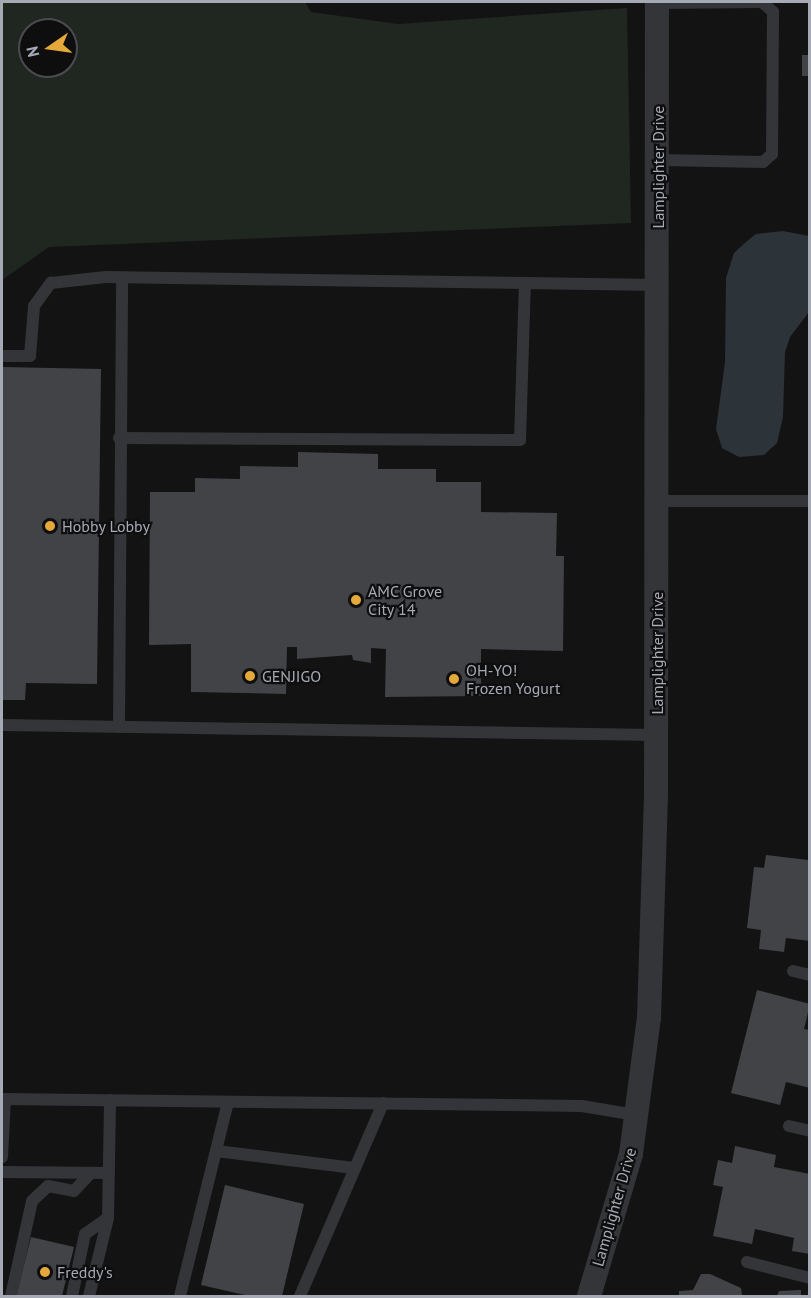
<!DOCTYPE html>
<html>
<head>
<meta charset="utf-8">
<style>
	body { margin:0 }
	#map { position:relative; width:811px; height:1298px; overflow:hidden; background:#131314; font-family:"PT Sans",sans-serif }
	div>[style] { position:absolute }
	.green>* { inset:0; background:#1f2720 }
	.water>* { inset:0; background:#2c3339 }
	.building>* { inset:0; background:#424347 }
	.lane>* { height:12px; margin:-6px; padding:0 6px; transform-origin:6px; border-radius:6px; background:#343539 }
	.street>* { height:24px; margin:-12px; padding:0 12px; transform-origin:12px; border-radius:12px; background:#343539 }
	.dots>* { width:16px; height:16px; translate:-50% -50%; box-sizing:border-box; border:3px solid #0e0e0f; border-radius:50% }
	span { translate:-50% -50%; white-space:nowrap; text-align:center; line-height:1.15; -webkit-text-stroke:4.5px #0e0e0f; paint-order:stroke }
	.street-label { font-size:16px; color:#a5aab4 }
	.poi-label { font-size:16px; color:#a5aab4 }
	.left { translate:0 -50%; text-align:left }
	.frame { position:absolute; inset:0; border:3px solid #a5aab4; pointer-events:none }
	.north { position:absolute; left:18px; top:18px; width:60px; height:60px; box-sizing:border-box; background:#0e0e0f; border:2px solid #4a4c51; border-radius:50%; rotate:257deg; font-size:16px; font-weight:700; line-height:24px; text-align:center; color:#a5aab4 }
	.north::after { content:''; display:block; margin:auto; width:21px; height:27px; background:#e4a93a; clip-path:polygon(50% 0,100% 100%,50% 72%,0 100%) }
</style>
</head>
<body>
<div id="map">
	<div class="green">
		<div style="clip-path:polygon(evenodd,2px 2px,305px 2px,311px 12px,398px 24px,627px 8px,631px 223px,49px 247px,2px 280px,2px 2px,30px 30px,66px 30px,66px 66px,30px 66px,30px 30px)"></div>
	</div>
	<div class="water">
		<div style="clip-path:polygon(783px 231px,809px 236px,809px 312px,790px 337px,785px 352px,783px 417px,777px 443px,764px 455px,739px 457px,722px 448px,716px 429px,725px 362px,726px 278px,734px 253px,747px 241px,756px 234px)"></div>
	</div>
	<div class="building">
		<div style="clip-path:polygon(802px 55px,810px 55px,810px 76px,802px 76px)"></div>
		<div style="clip-path:polygon(2px 367px,101px 369px,97px 684px,26px 683px,25px 700px,2px 700px)"></div>
		<div style="clip-path:polygon(298px 452px,378px 454px,378px 469px,436px 469px,436px 482px,481px 482px,481px 512px,557px 513px,556px 556px,564px 556px,563px 651px,481px 649px,481px 696px,385px 697px,386px 649px,371px 648px,371px 663px,353px 660px,352px 655px,297px 659px,297px 647px,287px 647px,286px 694px,191px 692px,191px 644px,149px 645px,150px 492px,195px 492px,195px 478px,240px 479px,240px 466px,298px 467px)"></div>
		<div style="clip-path:polygon(766px 855px,808px 860px,810px 941px,786px 938px,784px 952px,759px 949px,761px 930px,747px 928px,754px 867px,764px 868px)"></div>
		<div style="clip-path:polygon(757px 990px,810px 1004px,804px 1029px,810px 1030px,810px 1088px,786px 1082px,780px 1105px,731px 1093px)"></div>
		<div style="clip-path:polygon(735px 1146px,776px 1155px,774px 1167px,810px 1174px,810px 1254px,792px 1251px,794px 1238px,755px 1229px,752px 1244px,713px 1236px,723px 1187px,713px 1185px,718px 1160px,732px 1163px)"></div>
		<div style="clip-path:polygon(225px 1185px,304px 1204px,282px 1296px,249px 1296px,201px 1285px)"></div>
		<div style="clip-path:polygon(31px 1237px,74px 1247px,62px 1296px,16px 1296px)"></div>
		<div style="clip-path:polygon(701px 1274px,710px 1274px,741px 1288px,742px 1296px,679px 1296px,679px 1291px,693px 1290px)"></div>
		<div style="clip-path:polygon(801px 1290px,801px 1296px,777px 1296px,779px 1291px)"></div>
	</div>
	<div class="lane">
		<div style="left:658px;top:3px;width:104px;rotate:-0.6deg"></div>
		<div style="left:762px;top:2px;width:15px;rotate:42deg"></div>
		<div style="left:773px;top:12px;width:142px;rotate:90.4deg"></div>
		<div style="left:772px;top:154px;width:12px;rotate:138deg"></div>
		<div style="left:763px;top:162px;width:104px;rotate:-178.9deg"></div>
		<div style="left:2px;top:356px;width:28px"></div>
		<div style="left:30px;top:356px;width:50px;rotate:-85.4deg"></div>
		<div style="left:34px;top:306px;width:29px;rotate:-54deg"></div>
		<div style="left:51px;top:283px;width:55px;rotate:-6.2deg"></div>
		<div style="left:106px;top:277px;width:551px;rotate:0.83deg"></div>
		<div style="left:119px;top:438px;width:401px;rotate:0.3deg"></div>
		<div style="left:520px;top:440px;width:157px;rotate:-88.2deg"></div>
		<div style="left:658px;top:501px;width:152px"></div>
		<div style="left:2px;top:725px;width:654px;rotate:0.88deg"></div>
		<div style="left:119px;top:727px;width:449px;rotate:-89.6deg"></div>
		<div style="left:793px;top:971px;width:17px;rotate:13deg"></div>
		<div style="left:2px;top:1099px;width:580px;rotate:0.69deg"></div>
		<div style="left:582px;top:1106px;width:55px;rotate:9.5deg"></div>
		<div style="left:789px;top:1126px;width:22px;rotate:13deg"></div>
		<div style="left:216px;top:1151px;width:139px;rotate:7deg"></div>
		<div style="left:2px;top:1157px;width:58px;rotate:-87deg"></div>
		<div style="left:2px;top:1172px;width:107px;rotate:0.5deg"></div>
		<div style="left:747px;top:1262px;width:65px;rotate:14.3deg"></div>
		<div style="left:11px;top:1296px;width:97px;rotate:-77.5deg"></div>
		<div style="left:32px;top:1201px;width:22px;rotate:-43deg"></div>
		<div style="left:48px;top:1186px;width:26px;rotate:11deg"></div>
		<div style="left:74px;top:1191px;width:25px;rotate:-47deg"></div>
		<div style="left:72px;top:1296px;width:63px;rotate:-78.2deg"></div>
		<div style="left:85px;top:1234px;width:28px;rotate:-35deg"></div>
		<div style="left:89px;top:1296px;width:80px;rotate:-76.3deg"></div>
		<div style="left:108px;top:1218px;width:118px;rotate:-89deg"></div>
		<div style="left:180px;top:1296px;width:200px;rotate:-76.1deg"></div>
		<div style="left:300px;top:1296px;width:210px;rotate:-66.7deg"></div>
	</div>
	<div class="street">
		<div style="left:589px;top:1296px;width:148px;rotate:-73.5deg"></div>
		<div style="left:631px;top:1154px;width:137px;rotate:-82.5deg"></div>
		<div style="left:649px;top:1018px;width:228px;rotate:-88.2deg"></div>
		<div style="left:656px;top:790px;width:788px;rotate:-89.93deg"></div>
	</div>
	<div class="dots">
		<div style="left:50px;top:526px;background:#e4a93a"></div>
		<div style="left:356px;top:600px;background:#e4a93a"></div>
		<div style="left:250px;top:676px;background:#e4a93a"></div>
		<div style="left:454px;top:679px;background:#e4a93a"></div>
		<div style="left:45px;top:1272px;background:#e4a93a"></div>
	</div>
	<div class="street-label">
		<span style="left:658px;top:167px;rotate:-90deg">Lamplighter Drive</span>
		<span style="left:657px;top:653px;rotate:-90deg">Lamplighter Drive</span>
		<span style="left:614px;top:1207px;rotate:-74deg">Lamplighter Drive</span>
	</div>
	<div class="poi-label">
		<span class="left" style="left:62px;top:526px">Hobby Lobby</span>
		<span class="left" style="left:368px;top:600px">AMC Grove<br>City 14</span>
		<span class="left" style="left:466px;top:679px">OH-YO!<br>Frozen Yogurt</span>
		<span class="left" style="left:262px;top:676px">GENJIGO</span>
		<span class="left" style="left:57px;top:1272px">Freddy's</span>
	</div>
	<div class="frame"></div>
	<div class="north">N</div>
</div>
</body>
</html>
